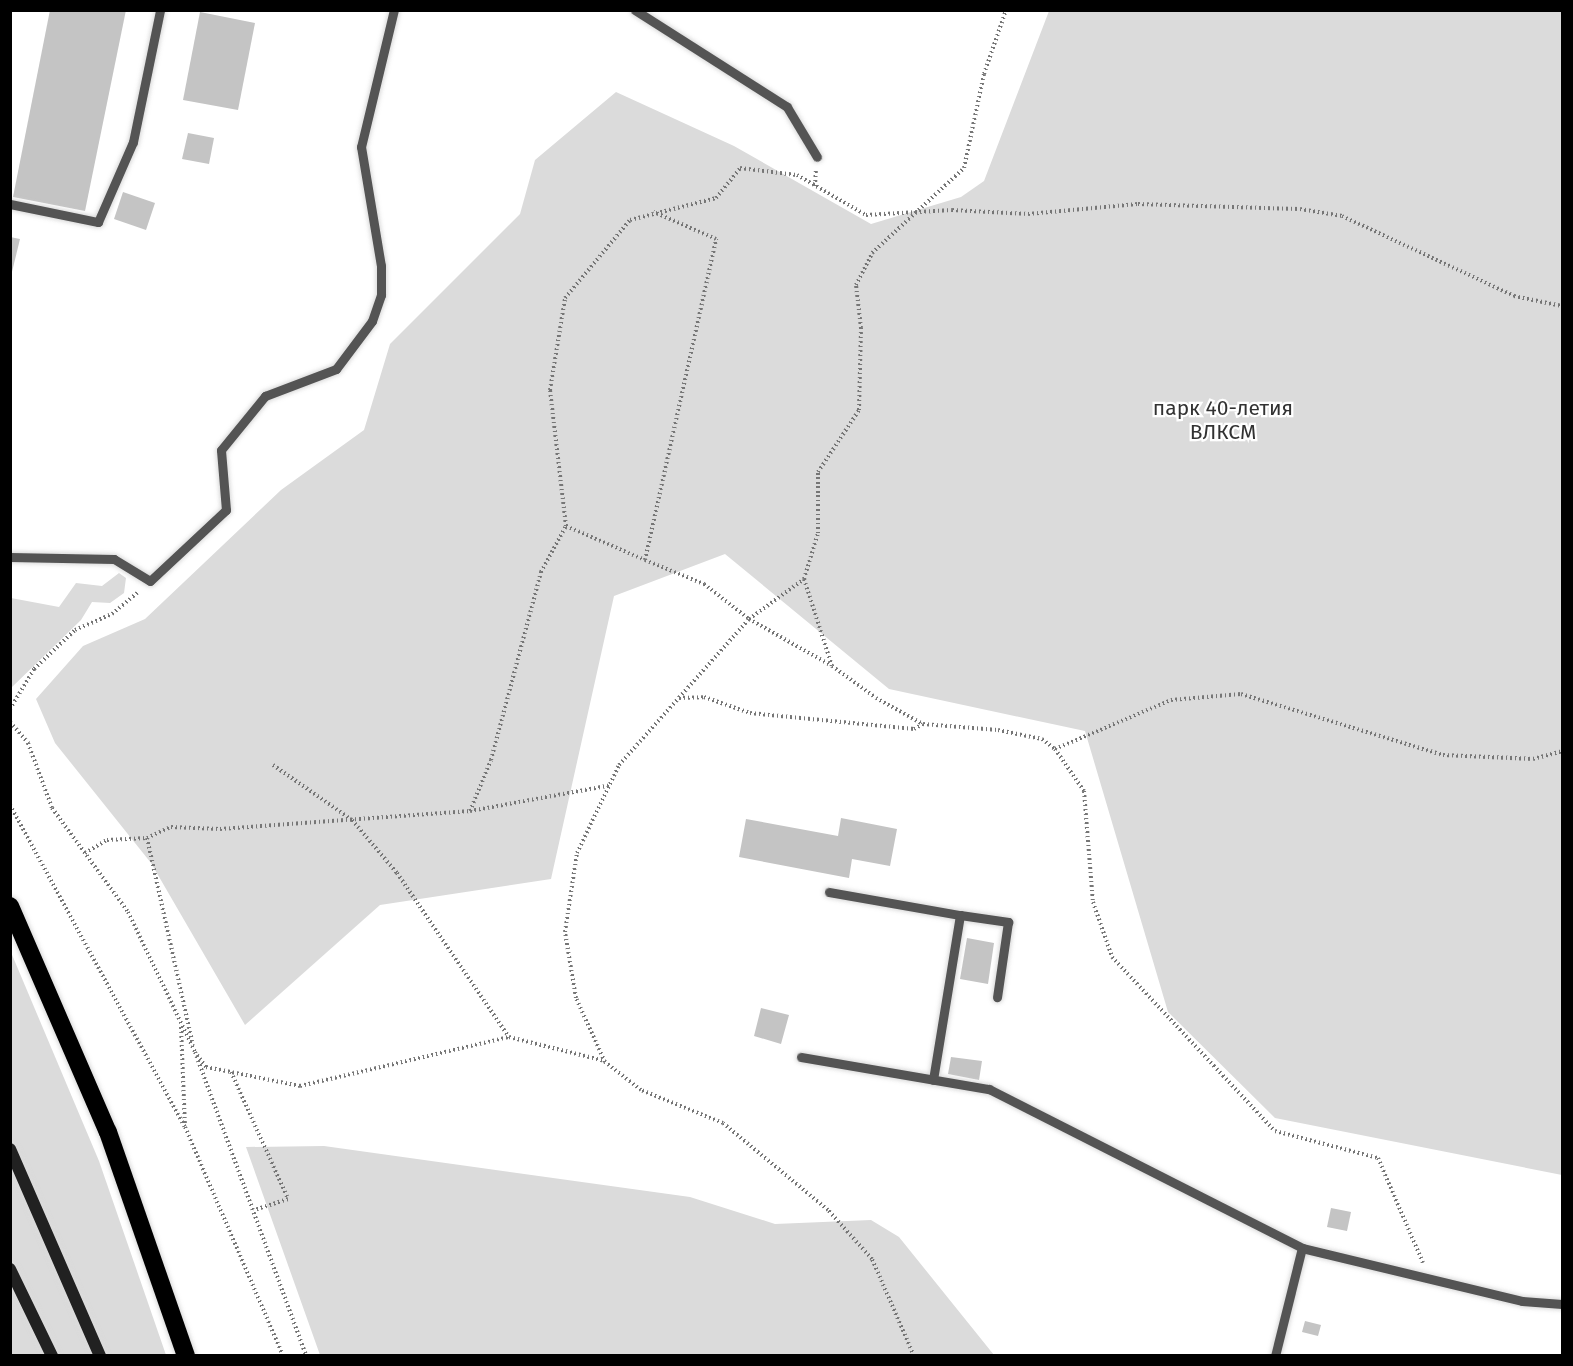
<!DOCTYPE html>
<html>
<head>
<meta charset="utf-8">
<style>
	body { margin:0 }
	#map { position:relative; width:1573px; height:1366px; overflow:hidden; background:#fff; font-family:"Fira Sans",sans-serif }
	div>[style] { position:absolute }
	.green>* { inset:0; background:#dbdbdb }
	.building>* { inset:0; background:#c4c4c4 }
	.path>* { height:4px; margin-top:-2px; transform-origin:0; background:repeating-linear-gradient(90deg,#767676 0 1.5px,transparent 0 4.5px) }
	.roads { filter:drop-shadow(0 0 2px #dbdbdb) drop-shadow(0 0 2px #dbdbdb) }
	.lane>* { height:9px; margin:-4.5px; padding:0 4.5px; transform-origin:4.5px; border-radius:4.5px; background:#545454 }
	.secondary>* { height:12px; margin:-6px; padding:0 6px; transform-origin:6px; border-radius:6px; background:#212121 }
	.highway>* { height:18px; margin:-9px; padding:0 9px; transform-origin:9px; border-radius:9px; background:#000 }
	span { translate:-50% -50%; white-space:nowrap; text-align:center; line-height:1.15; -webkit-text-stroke:4.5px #fff; paint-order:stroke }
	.park-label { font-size:21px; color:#323232 }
	.frame { position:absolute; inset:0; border:12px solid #000; pointer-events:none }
</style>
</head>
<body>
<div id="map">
	<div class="green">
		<div style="clip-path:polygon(1049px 11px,1562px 11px,1562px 1175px,1275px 1118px,1168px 1012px,1085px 731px,889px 689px,725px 554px,614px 596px,551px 879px,380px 905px,245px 1025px,151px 863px,55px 743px,36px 699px,83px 646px,145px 619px,281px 490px,364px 430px,390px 344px,520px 214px,535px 160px,616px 92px,734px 146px,871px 224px,961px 197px,984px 181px)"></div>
		<div style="clip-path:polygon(119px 573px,126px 578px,124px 593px,110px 603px,92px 602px,81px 620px,11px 688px,11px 598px,59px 607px,76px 583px,102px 586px)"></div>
		<div style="clip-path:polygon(10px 950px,99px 1161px,166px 1355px,11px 1355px)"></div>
		<div style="clip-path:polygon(324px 1146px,690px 1197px,775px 1224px,871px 1220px,899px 1237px,994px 1355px,320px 1355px,246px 1147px)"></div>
	</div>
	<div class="building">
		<div style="clip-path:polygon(50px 10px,126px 10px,85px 211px,13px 197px)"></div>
		<div style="clip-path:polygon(200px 12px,255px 23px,238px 110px,183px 100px)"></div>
		<div style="clip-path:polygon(188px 133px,214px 138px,209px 164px,182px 159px)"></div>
		<div style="clip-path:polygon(123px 192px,155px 203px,146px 230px,114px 219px)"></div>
		<div style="clip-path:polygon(10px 237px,20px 239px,11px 276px,10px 276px)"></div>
		<div style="clip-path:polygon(841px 818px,897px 829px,890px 866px,852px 859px,849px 878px,739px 857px,746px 819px,838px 836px)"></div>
		<div style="clip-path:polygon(967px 938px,994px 943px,988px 984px,960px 979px)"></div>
		<div style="clip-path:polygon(761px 1008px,789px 1015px,781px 1044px,754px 1036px)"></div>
		<div style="clip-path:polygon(951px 1057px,982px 1061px,979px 1080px,948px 1074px)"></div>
		<div style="clip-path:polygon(1331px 1208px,1351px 1212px,1347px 1231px,1327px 1227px)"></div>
		<div style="clip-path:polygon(1305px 1321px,1321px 1325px,1318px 1336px,1302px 1332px)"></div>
	</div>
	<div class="path">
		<div style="left:815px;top:186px;width:17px;rotate:-87deg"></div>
		<div style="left:566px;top:526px;width:86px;rotate:23.3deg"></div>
		<div style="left:645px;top:560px;width:329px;rotate:-77.5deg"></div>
		<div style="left:716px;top:239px;width:68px;rotate:-156.5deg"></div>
		<div style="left:645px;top:560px;width:64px;rotate:22.1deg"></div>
		<div style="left:704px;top:584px;width:57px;rotate:37.9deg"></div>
		<div style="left:749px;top:619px;width:95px;rotate:29.5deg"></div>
		<div style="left:804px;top:579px;width:91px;rotate:72.2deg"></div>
		<div style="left:832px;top:666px;width:54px;rotate:36deg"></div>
		<div style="left:876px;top:698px;width:54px;rotate:29deg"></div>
		<div style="left:923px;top:724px;width:75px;rotate:4.6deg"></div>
		<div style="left:998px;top:730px;width:45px;rotate:11.6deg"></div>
		<div style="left:1042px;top:739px;width:16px;rotate:38deg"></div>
		<div style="left:1055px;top:749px;width:51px;rotate:55.4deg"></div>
		<div style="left:1084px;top:791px;width:111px;rotate:85.4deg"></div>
		<div style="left:1093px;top:902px;width:58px;rotate:70.9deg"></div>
		<div style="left:1112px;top:957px;width:238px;rotate:46.9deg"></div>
		<div style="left:1275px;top:1131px;width:106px;rotate:14.7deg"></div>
		<div style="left:1378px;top:1158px;width:114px;rotate:66.8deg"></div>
		<div style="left:679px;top:698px;width:25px;rotate:-2deg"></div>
		<div style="left:704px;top:697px;width:49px;rotate:19.2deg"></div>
		<div style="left:750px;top:713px;width:165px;rotate:5.6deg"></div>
		<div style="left:914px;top:729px;width:10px;rotate:-29deg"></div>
		<div style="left:10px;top:709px;width:47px;rotate:-59deg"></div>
		<div style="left:34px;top:669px;width:57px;rotate:-43.6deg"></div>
		<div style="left:75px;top:630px;width:40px;rotate:-23.4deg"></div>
		<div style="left:112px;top:614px;width:35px;rotate:-40deg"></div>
		<div style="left:10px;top:722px;width:28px;rotate:49deg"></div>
		<div style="left:28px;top:743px;width:69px;rotate:69.7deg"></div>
		<div style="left:52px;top:808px;width:129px;rotate:53.8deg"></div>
		<div style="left:128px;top:912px;width:155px;rotate:64.4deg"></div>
		<div style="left:195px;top:1052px;width:324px;rotate:69.9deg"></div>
		<div style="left:1055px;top:749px;width:126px;rotate:-22.9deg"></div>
		<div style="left:1171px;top:700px;width:70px;rotate:-4.9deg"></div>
		<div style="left:1241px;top:694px;width:211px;rotate:16.8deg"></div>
		<div style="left:1443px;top:755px;width:90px;rotate:2.5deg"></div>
		<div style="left:1533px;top:759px;width:30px;rotate:-15deg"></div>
		<div style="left:273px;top:765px;width:96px;rotate:34.8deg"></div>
		<div style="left:352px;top:820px;width:70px;rotate:49.7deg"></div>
		<div style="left:397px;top:873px;width:199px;rotate:55.7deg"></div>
		<div style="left:10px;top:805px;width:366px;rotate:61.5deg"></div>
		<div style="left:185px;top:1127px;width:249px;rotate:66.8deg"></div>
		<div style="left:470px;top:811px;width:55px;rotate:-67.6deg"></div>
		<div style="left:491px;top:760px;width:195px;rotate:-75.1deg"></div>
		<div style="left:541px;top:572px;width:52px;rotate:-61.5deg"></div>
		<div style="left:566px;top:526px;width:137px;rotate:-96.7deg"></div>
		<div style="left:550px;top:390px;width:93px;rotate:-80.7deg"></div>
		<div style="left:565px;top:298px;width:102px;rotate:-50.2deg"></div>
		<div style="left:630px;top:220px;width:89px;rotate:-14.3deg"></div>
		<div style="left:716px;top:198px;width:38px;rotate:-51deg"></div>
		<div style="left:740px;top:168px;width:57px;rotate:7deg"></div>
		<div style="left:797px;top:175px;width:80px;rotate:30.1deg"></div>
		<div style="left:866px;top:215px;width:86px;rotate:-3.3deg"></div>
		<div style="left:952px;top:210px;width:76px;rotate:3deg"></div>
		<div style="left:1028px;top:214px;width:110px;rotate:-5.2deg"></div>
		<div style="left:1138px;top:204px;width:162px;rotate:1.8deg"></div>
		<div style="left:1300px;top:209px;width:43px;rotate:9.5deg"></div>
		<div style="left:1342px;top:216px;width:190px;rotate:24.9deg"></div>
		<div style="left:1514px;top:296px;width:49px;rotate:11.8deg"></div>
		<div style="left:147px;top:838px;width:212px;rotate:77.5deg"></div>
		<div style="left:85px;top:853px;width:26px;rotate:-31deg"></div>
		<div style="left:107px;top:840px;width:40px;rotate:-2.9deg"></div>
		<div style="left:147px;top:838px;width:26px;rotate:-25deg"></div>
		<div style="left:171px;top:827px;width:49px;rotate:2.3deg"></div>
		<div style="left:220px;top:829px;width:251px;rotate:-4.1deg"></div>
		<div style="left:470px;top:811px;width:143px;rotate:-10.4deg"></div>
		<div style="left:181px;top:1027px;width:98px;rotate:87.7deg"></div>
		<div style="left:197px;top:1055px;width:15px;rotate:53deg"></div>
		<div style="left:206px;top:1067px;width:96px;rotate:11.4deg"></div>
		<div style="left:300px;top:1086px;width:215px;rotate:-13.2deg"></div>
		<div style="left:509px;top:1037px;width:99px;rotate:14deg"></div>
		<div style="left:231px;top:1072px;width:139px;rotate:65.8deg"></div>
		<div style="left:288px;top:1199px;width:36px;rotate:162deg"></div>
		<div style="left:914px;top:1356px;width:106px;rotate:-113.4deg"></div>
		<div style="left:872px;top:1259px;width:66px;rotate:-131.9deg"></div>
		<div style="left:828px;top:1210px;width:136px;rotate:-140.4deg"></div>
		<div style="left:723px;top:1123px;width:88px;rotate:-158.1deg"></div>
		<div style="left:641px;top:1090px;width:46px;rotate:-142.1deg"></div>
		<div style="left:605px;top:1062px;width:70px;rotate:-114.4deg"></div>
		<div style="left:576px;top:998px;width:67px;rotate:-99.5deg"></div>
		<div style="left:565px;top:932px;width:80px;rotate:-81.4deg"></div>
		<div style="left:577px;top:853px;width:98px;rotate:-64.5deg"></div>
		<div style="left:619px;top:765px;width:195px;rotate:-48.3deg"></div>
		<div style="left:749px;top:619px;width:68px;rotate:-36deg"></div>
		<div style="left:804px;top:579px;width:48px;rotate:-73.1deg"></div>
		<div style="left:818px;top:533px;width:61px;rotate:-90deg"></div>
		<div style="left:818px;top:472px;width:74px;rotate:-56.5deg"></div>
		<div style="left:859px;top:410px;width:82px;rotate:-88.6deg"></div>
		<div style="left:861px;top:328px;width:43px;rotate:-96.6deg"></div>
		<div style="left:856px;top:285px;width:36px;rotate:-63deg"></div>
		<div style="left:872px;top:253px;width:125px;rotate:-42.7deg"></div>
		<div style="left:964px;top:168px;width:96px;rotate:-78deg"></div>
		<div style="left:984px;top:74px;width:68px;rotate:-71deg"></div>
	</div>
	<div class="roads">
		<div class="lane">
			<div style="left:635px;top:10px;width:180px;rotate:32.5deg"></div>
			<div style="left:787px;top:107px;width:58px;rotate:59deg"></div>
			<div style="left:10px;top:204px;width:90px;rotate:11.6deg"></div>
			<div style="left:98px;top:222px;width:87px;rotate:-66.4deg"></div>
			<div style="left:133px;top:142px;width:135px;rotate:-78.4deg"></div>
			<div style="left:10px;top:557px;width:104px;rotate:1.1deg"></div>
			<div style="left:114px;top:559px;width:42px;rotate:31.4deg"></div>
			<div style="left:150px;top:581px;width:104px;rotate:-43.1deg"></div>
			<div style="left:226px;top:510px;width:60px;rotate:-94.8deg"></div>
			<div style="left:221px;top:450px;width:70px;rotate:-50.8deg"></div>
			<div style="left:265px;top:396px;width:76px;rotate:-20.8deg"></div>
			<div style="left:336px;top:369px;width:60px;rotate:-53.1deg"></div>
			<div style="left:372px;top:321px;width:28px;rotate:-71deg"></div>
			<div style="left:381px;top:295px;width:29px;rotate:-90deg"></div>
			<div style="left:381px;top:266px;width:121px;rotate:-99.5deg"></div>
			<div style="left:361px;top:147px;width:141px;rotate:-76.5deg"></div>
			<div style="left:829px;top:892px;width:133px;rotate:10deg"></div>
			<div style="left:960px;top:915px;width:167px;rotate:99.3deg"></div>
			<div style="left:960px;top:915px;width:49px;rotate:8.3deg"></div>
			<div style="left:1008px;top:922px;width:76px;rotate:98.3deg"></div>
			<div style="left:801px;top:1057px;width:191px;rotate:9.7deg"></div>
			<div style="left:989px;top:1089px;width:351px;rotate:26.9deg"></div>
			<div style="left:1302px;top:1248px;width:226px;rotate:13.5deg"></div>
			<div style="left:1522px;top:1301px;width:40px;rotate:4.3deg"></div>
			<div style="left:1275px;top:1356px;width:111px;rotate:-76deg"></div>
		</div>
		<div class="secondary">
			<div style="left:10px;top:1149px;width:226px;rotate:66.5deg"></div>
			<div style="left:10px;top:1269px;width:97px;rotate:64.2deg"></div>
		</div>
		<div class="highway">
			<div style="left:10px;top:906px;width:246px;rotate:66.6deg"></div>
			<div style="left:108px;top:1132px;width:237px;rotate:70.8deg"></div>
		</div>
	</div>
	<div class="park-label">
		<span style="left:1223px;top:420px">парк 40-летия<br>ВЛКСМ</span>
	</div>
	<div class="frame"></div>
</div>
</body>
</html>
